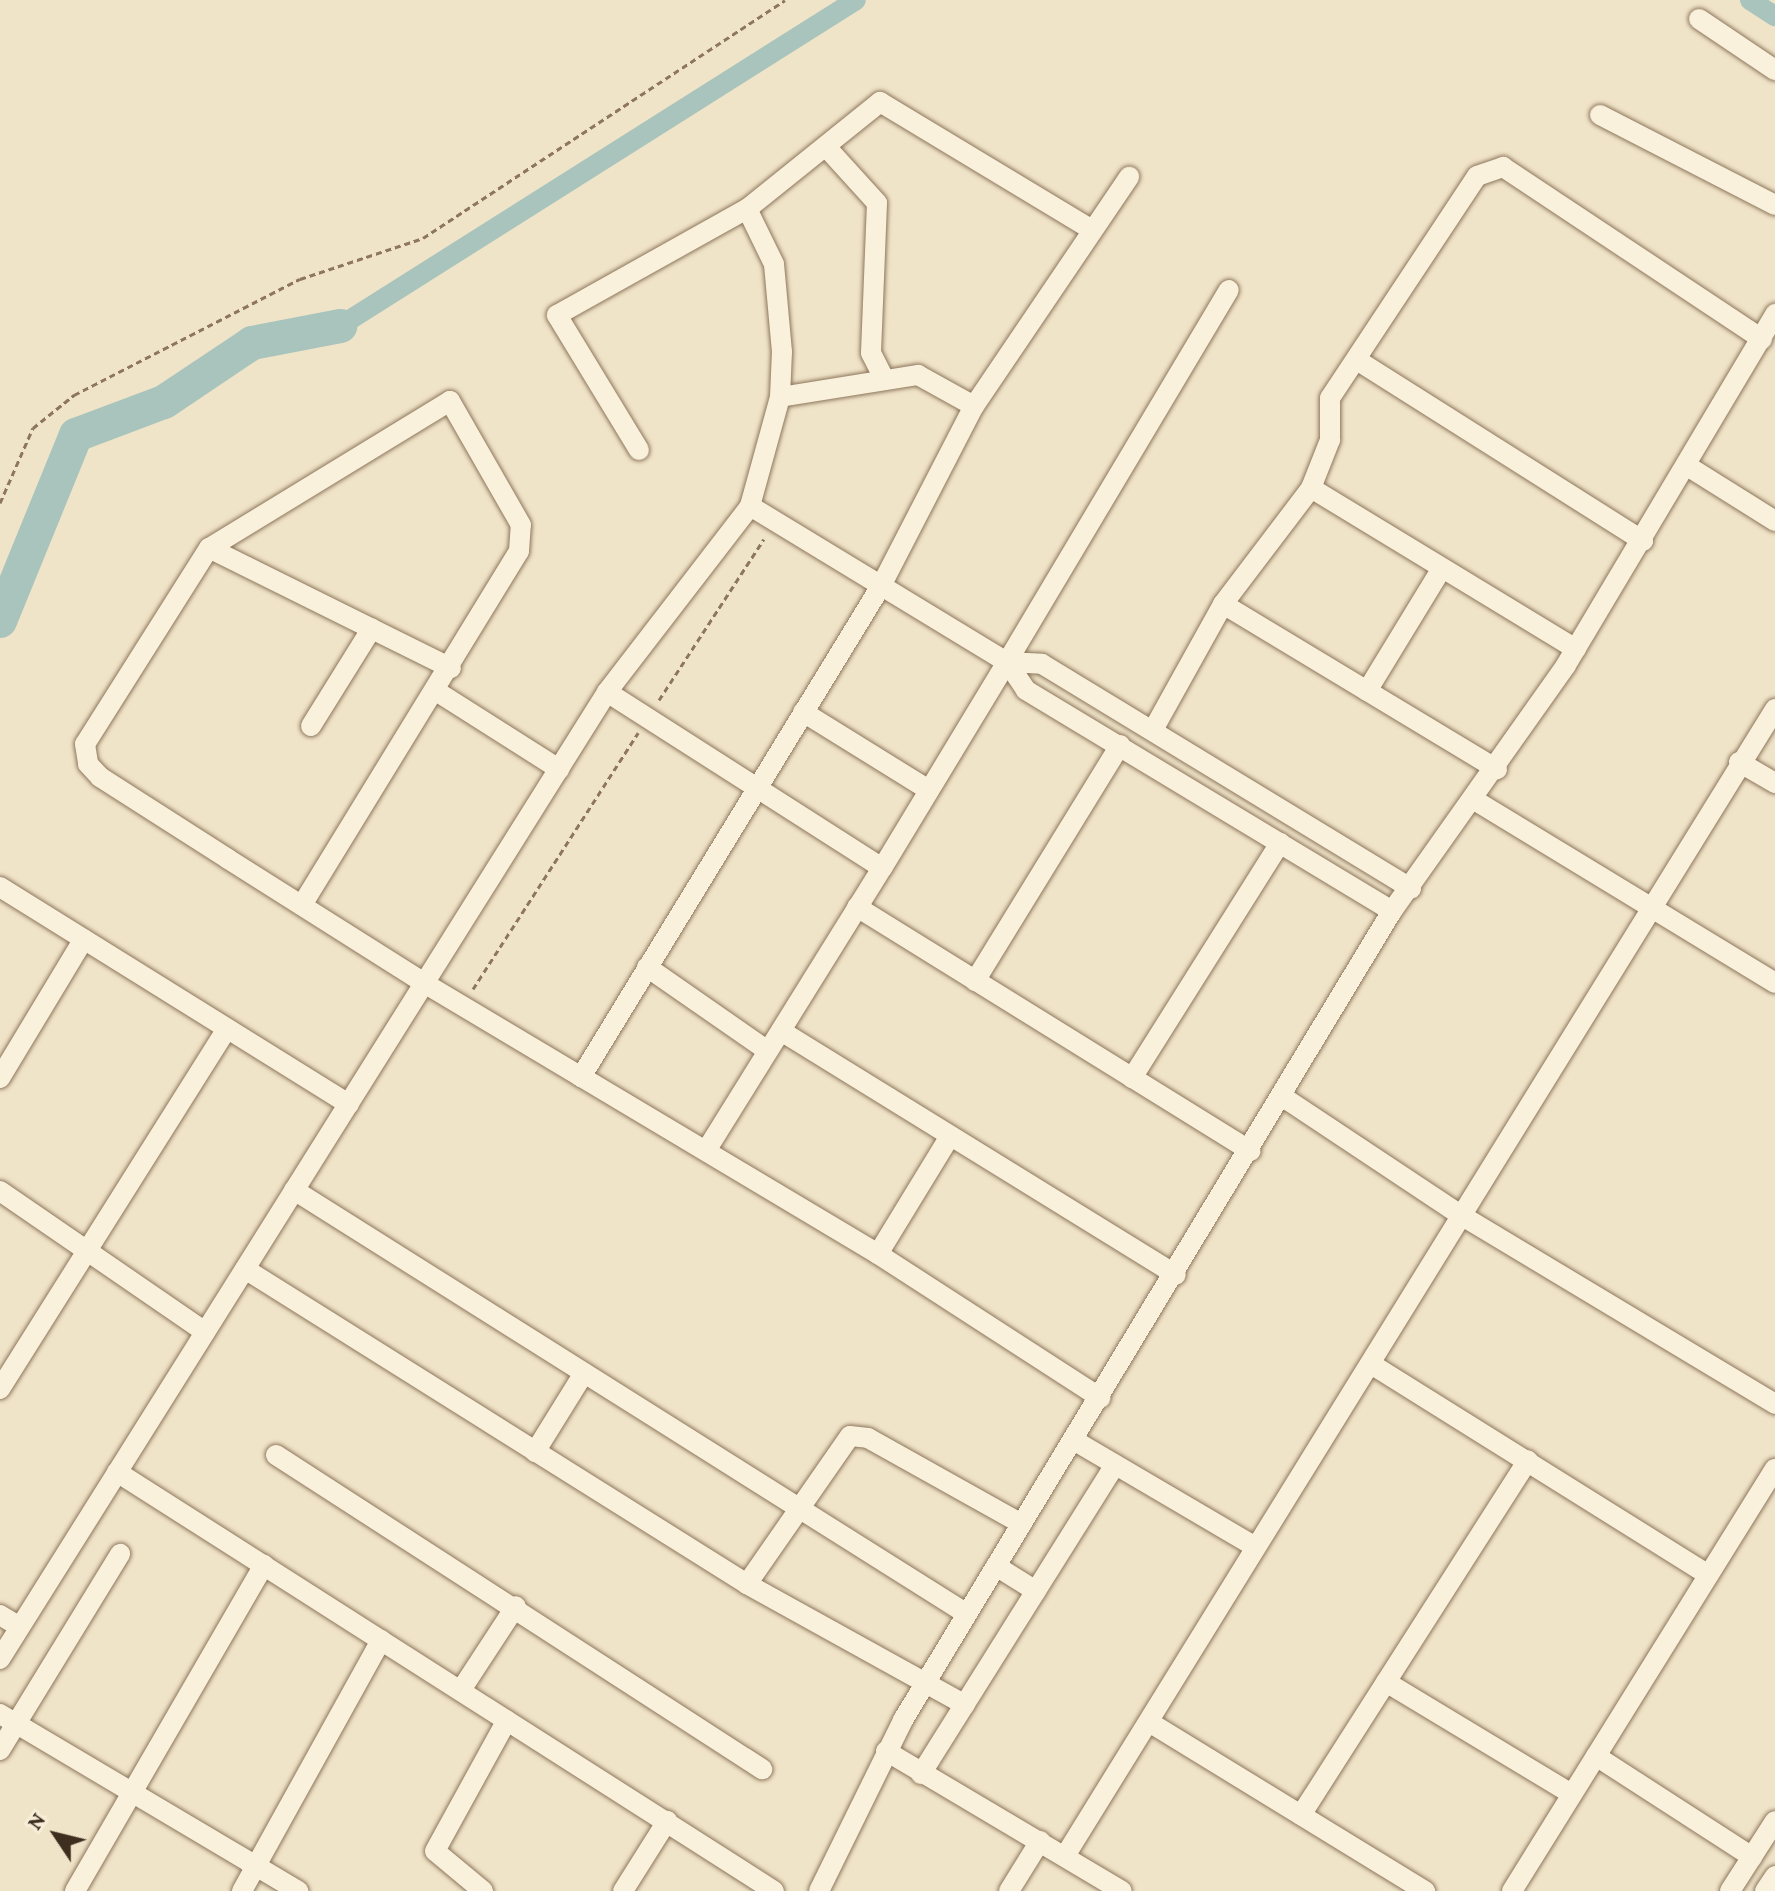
<!DOCTYPE html>
<html>
<head>
<meta charset="utf-8">
<style>
	body { margin:0 }
	#map { position:relative; width:1775px; height:1891px; overflow:hidden; background:#f0e4c8; font-family:"Crimson Pro",serif }
	div>[style] { position:absolute }
	.canal>* { height:20px; margin:-10px; padding:0 10px; transform-origin:10px; border-radius:10px; background:#a9c4bc }
	.river>* { height:34px; margin:-17px; padding:0 17px; transform-origin:17px; border-radius:17px; background:#a9c4bc }
	.path>* { height:3px; margin-top:-1.5px; transform-origin:0; background:repeating-linear-gradient(90deg,#8d765c 0 6px,transparent 0 10px) }
	.roads { filter:drop-shadow(0 0 2px #8d765c) drop-shadow(0 0 2px #8d765c) }
	.street>* { height:20px; margin:-10px; padding:0 10px; transform-origin:10px; border-radius:10px; background:#faf1dc }
	span { translate:-50% -50%; white-space:nowrap; text-align:center; line-height:1.15; -webkit-text-stroke:8px #f7eed8; paint-order:stroke }
	.north { position:absolute; left:16px; top:1795px; width:80px; height:80px; -webkit-text-stroke:6px #f7eed8; paint-order:stroke; rotate:305deg; font-size:22px; font-weight:700; line-height:32px; text-align:center; color:#3d2e20 }
	.north::after { content:''; display:block; margin:auto; width:28px; height:36px; background:#3d2e20; clip-path:polygon(50% 0,100% 100%,50% 72%,0 100%) }
</style>
</head>
<body>
<div id="map">
	<div class="canal">
		<div style="left:1750px;top:0;width:30px;rotate:33deg"></div>
		<div style="left:340px;top:326px;width:610px;rotate:-32.28deg"></div>
	</div>
	<div class="river">
		<div style="left:0;top:621px;width:201px;rotate:-67.8deg"></div>
		<div style="left:76px;top:435px;width:94px;rotate:-20.6deg"></div>
		<div style="left:164px;top:402px;width:106px;rotate:-33.8deg"></div>
		<div style="left:252px;top:343px;width:90px;rotate:-10.9deg"></div>
	</div>
	<div class="path">
		<div style="left:0;top:503px;width:82px;rotate:-66.3deg"></div>
		<div style="left:33px;top:428px;width:53px;rotate:-38.8deg"></div>
		<div style="left:74px;top:395px;width:254px;rotate:-27.2deg"></div>
		<div style="left:300px;top:279px;width:130px;rotate:-18.4deg"></div>
		<div style="left:423px;top:238px;width:433px;rotate:-33.3deg"></div>
		<div style="left:659px;top:700px;width:192px;rotate:-56.9deg"></div>
		<div style="left:473px;top:989px;width:305px;rotate:-57.2deg"></div>
	</div>
	<div class="roads">
		<div class="street">
			<div style="left:1699px;top:19px;width:92px;rotate:33.9deg"></div>
			<div style="left:1600px;top:115px;width:197px;rotate:27.2deg"></div>
			<div style="left:828px;top:149px;width:73px;rotate:47.8deg"></div>
			<div style="left:877px;top:203px;width:150px;rotate:92.3deg"></div>
			<div style="left:871px;top:353px;width:30px;rotate:63deg"></div>
			<div style="left:1360px;top:362px;width:335px;rotate:32.3deg"></div>
			<div style="left:780px;top:397px;width:140px;rotate:-9.1deg"></div>
			<div style="left:918px;top:375px;width:64px;rotate:29deg"></div>
			<div style="left:639px;top:450px;width:158px;rotate:-121.3deg"></div>
			<div style="left:557px;top:315px;width:218px;rotate:-29.2deg"></div>
			<div style="left:747px;top:209px;width:171px;rotate:-38.8deg"></div>
			<div style="left:880px;top:102px;width:244px;rotate:31.1deg"></div>
			<div style="left:1689px;top:467px;width:102px;rotate:32.1deg"></div>
			<div style="left:1311px;top:488px;width:310px;rotate:31.3deg"></div>
			<div style="left:750px;top:506px;width:301px;rotate:31.3deg"></div>
			<div style="left:1007px;top:662px;width:241px;rotate:121.2deg"></div>
			<div style="left:209px;top:548px;width:270px;rotate:26.4deg"></div>
			<div style="left:1223px;top:604px;width:320px;rotate:31.1deg"></div>
			<div style="left:1007px;top:662px;width:433px;rotate:-59.2deg"></div>
			<div style="left:436px;top:691px;width:146px;rotate:32.4deg"></div>
			<div style="left:1367px;top:691px;width:142px;rotate:-58.6deg"></div>
			<div style="left:607px;top:692px;width:326px;rotate:32.6deg"></div>
			<div style="left:882px;top:868px;width:333px;rotate:121.9deg"></div>
			<div style="left:803px;top:712px;width:148px;rotate:31.8deg"></div>
			<div style="left:311px;top:726px;width:115px;rotate:-58.1deg"></div>
			<div style="left:1153px;top:730px;width:144px;rotate:-60.9deg"></div>
			<div style="left:1223px;top:604px;width:146px;rotate:-52.8deg"></div>
			<div style="left:1311px;top:488px;width:52px;rotate:-68.4deg"></div>
			<div style="left:1330px;top:440px;width:42px;rotate:-90deg"></div>
			<div style="left:1330px;top:398px;width:266px;rotate:-56.5deg"></div>
			<div style="left:1477px;top:176px;width:28px;rotate:-19deg"></div>
			<div style="left:1503px;top:167px;width:311px;rotate:33.6deg"></div>
			<div style="left:1739px;top:762px;width:42px;rotate:30.3deg"></div>
			<div style="left:1476px;top:801px;width:350px;rotate:31.3deg"></div>
			<div style="left:0;top:887px;width:411px;rotate:31.9deg"></div>
			<div style="left:302px;top:905px;width:415px;rotate:-58.5deg"></div>
			<div style="left:519px;top:551px;width:26px;rotate:-86deg"></div>
			<div style="left:521px;top:525px;width:143px;rotate:-119.8deg"></div>
			<div style="left:450px;top:401px;width:282px;rotate:148.6deg"></div>
			<div style="left:209px;top:548px;width:232px;rotate:122.3deg"></div>
			<div style="left:85px;top:744px;width:20px;rotate:81deg"></div>
			<div style="left:88px;top:764px;width:18px;rotate:47deg"></div>
			<div style="left:100px;top:777px;width:152px;rotate:32.6deg"></div>
			<div style="left:228px;top:859px;width:232px;rotate:32.3deg"></div>
			<div style="left:424px;top:983px;width:529px;rotate:30.83deg"></div>
			<div style="left:878px;top:1254px;width:265px;rotate:32.9deg"></div>
			<div style="left:857px;top:907px;width:463px;rotate:31.8deg"></div>
			<div style="left:1392px;top:911px;width:428px;rotate:-148.9deg"></div>
			<div style="left:1026px;top:690px;width:34px;rotate:-124deg"></div>
			<div style="left:1007px;top:662px;width:35px;rotate:3deg"></div>
			<div style="left:1042px;top:664px;width:432px;rotate:31.3deg"></div>
			<div style="left:647px;top:967px;width:147px;rotate:34.8deg"></div>
			<div style="left:975px;top:981px;width:277px;rotate:-58.4deg"></div>
			<div style="left:781px;top:1031px;width:464px;rotate:31.7deg"></div>
			<div style="left:581px;top:1077px;width:575px;rotate:-58.58deg"></div>
			<div style="left:881px;top:586px;width:203px;rotate:-62.7deg"></div>
			<div style="left:974px;top:406px;width:277px;rotate:-55.9deg"></div>
			<div style="left:0;top:1078px;width:162px;rotate:-58.9deg"></div>
			<div style="left:1132px;top:1078px;width:278px;rotate:-57.8deg"></div>
			<div style="left:1283px;top:1097px;width:211px;rotate:33.6deg"></div>
			<div style="left:1459px;top:1214px;width:369px;rotate:31deg"></div>
			<div style="left:294px;top:1190px;width:795px;rotate:32.21deg"></div>
			<div style="left:0;top:1191px;width:249px;rotate:34.5deg"></div>
			<div style="left:878px;top:1254px;width:138px;rotate:-58.6deg"></div>
			<div style="left:245px;top:1269px;width:593px;rotate:32.11deg"></div>
			<div style="left:747px;top:1584px;width:249px;rotate:29deg"></div>
			<div style="left:1371px;top:1364px;width:398px;rotate:32deg"></div>
			<div style="left:0;top:1389px;width:426px;rotate:-57.8deg"></div>
			<div style="left:1075px;top:1441px;width:208px;rotate:30.4deg"></div>
			<div style="left:535px;top:1452px;width:93px;rotate:-58.2deg"></div>
			<div style="left:276px;top:1455px;width:579px;rotate:32.87deg"></div>
			<div style="left:117px;top:1472px;width:779px;rotate:32.53deg"></div>
			<div style="left:996px;top:1566px;width:47px;rotate:32deg"></div>
			<div style="left:747px;top:1584px;width:180px;rotate:-55.2deg"></div>
			<div style="left:850px;top:1436px;width:18px;rotate:6deg"></div>
			<div style="left:868px;top:1438px;width:176px;rotate:29.2deg"></div>
			<div style="left:0;top:1615px;width:23px;rotate:31deg"></div>
			<div style="left:0;top:1659px;width:1142px;rotate:-57.88deg"></div>
			<div style="left:607px;top:692px;width:235px;rotate:-52.4deg"></div>
			<div style="left:750px;top:506px;width:113px;rotate:-74.6deg"></div>
			<div style="left:780px;top:397px;width:45px;rotate:-87.5deg"></div>
			<div style="left:782px;top:352px;width:88px;rotate:-95.2deg"></div>
			<div style="left:774px;top:264px;width:61px;rotate:-116.1deg"></div>
			<div style="left:1386px;top:1682px;width:217px;rotate:31.1deg"></div>
			<div style="left:461px;top:1690px;width:100px;rotate:-56.8deg"></div>
			<div style="left:0;top:1714px;width:347px;rotate:30.7deg"></div>
			<div style="left:1149px;top:1722px;width:324px;rotate:31.5deg"></div>
			<div style="left:0;top:1750px;width:230px;rotate:-58.5deg"></div>
			<div style="left:886px;top:1751px;width:274px;rotate:30.7deg"></div>
			<div style="left:1596px;top:1756px;width:186px;rotate:32.9deg"></div>
			<div style="left:921px;top:1774px;width:365px;rotate:-57.9deg"></div>
			<div style="left:1301px;top:1815px;width:421px;rotate:-57.4deg"></div>
			<div style="left:1065px;top:1856px;width:1349px;rotate:-58.24deg"></div>
			<div style="left:75px;top:1891px;width:377px;rotate:-59.9deg"></div>
			<div style="left:242px;top:1891px;width:287px;rotate:-61deg"></div>
			<div style="left:483px;top:1891px;width:62px;rotate:-140.2deg"></div>
			<div style="left:435px;top:1851px;width:149px;rotate:-61.2deg"></div>
			<div style="left:623px;top:1891px;width:83px;rotate:-57.8deg"></div>
			<div style="left:819px;top:1891px;width:191px;rotate:-63.8deg"></div>
			<div style="left:903px;top:1720px;width:945px;rotate:-58.85deg"></div>
			<div style="left:1392px;top:911px;width:301px;rotate:-54.7deg"></div>
			<div style="left:1566px;top:665px;width:409px;rotate:-59.2deg"></div>
			<div style="left:1009px;top:1891px;width:59px;rotate:-58.2deg"></div>
			<div style="left:1512px;top:1891px;width:497px;rotate:-58.1deg"></div>
			<div style="left:1730px;top:1891px;width:83px;rotate:-57.3deg"></div>
			<div style="left:1765px;top:1891px;width:18px;rotate:-56deg"></div>
		</div>
	</div>
	<div class="north">N</div>
</div>
</body>
</html>
